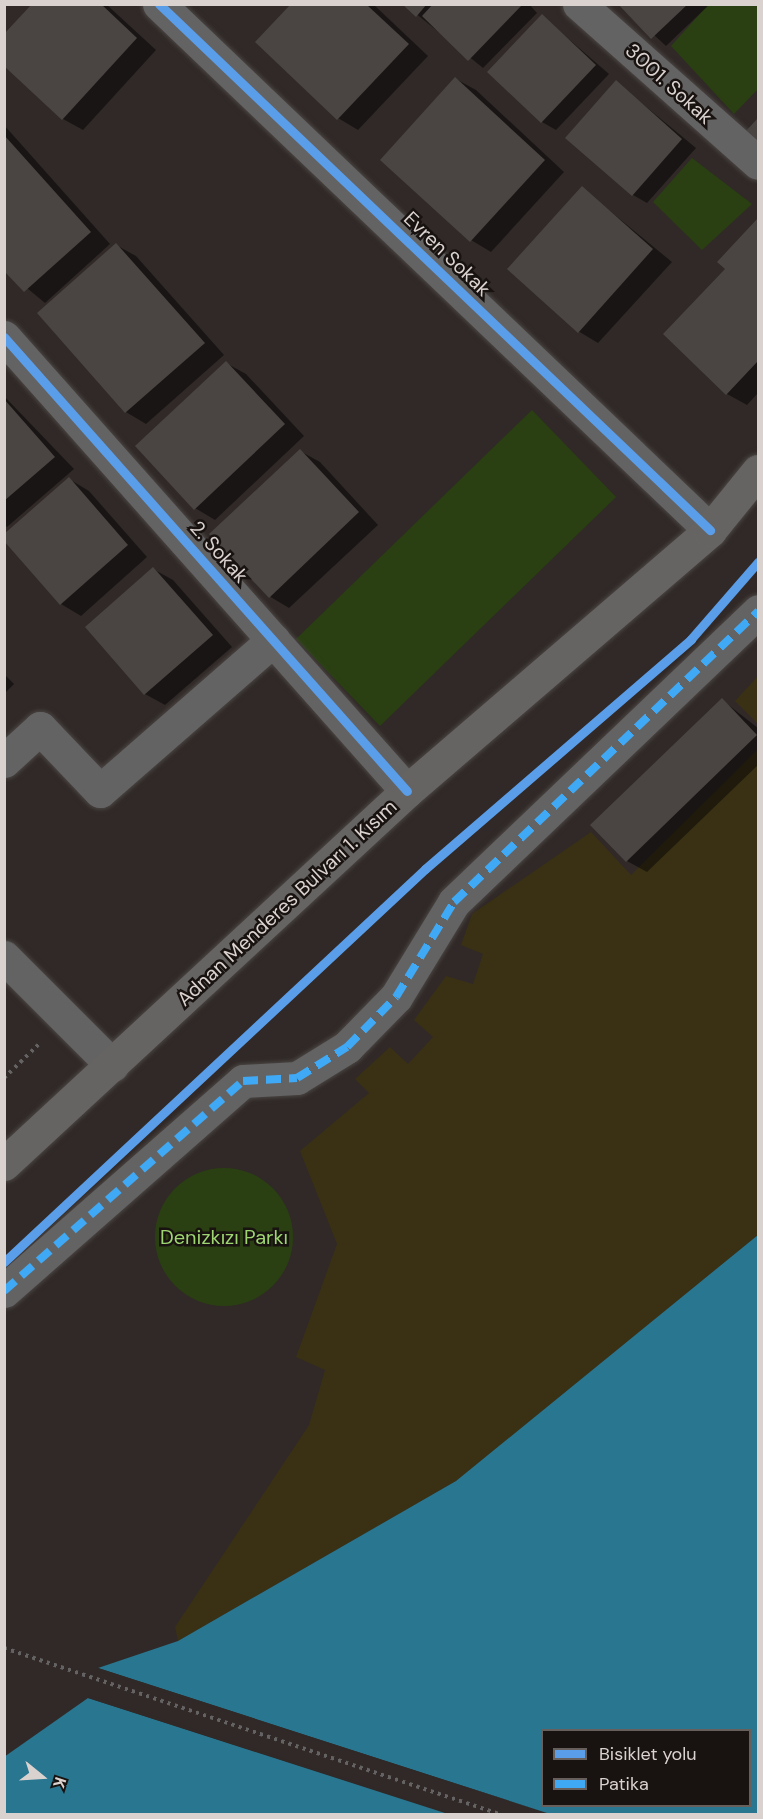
<!DOCTYPE html>
<html>
<head>
<meta charset="utf-8">
<style>
	body { margin:0 }
	#map { position:relative; width:763px; height:1819px; overflow:hidden; background:#302927; font-family:"DM Sans",sans-serif }
	div>[style] { position:absolute }
	.green>* { inset:0; background:#2a4012 }
	.round { border-radius:50% }
	.sand>* { inset:0; background:#3a3115 }
	.water>* { inset:0; background:#287690 }
	.pier>* { inset:0; background:#302927 }
	.shadow>* { inset:0; background:#0007 }
	.building>* { inset:0; background:#4a4543 }
	.path>* { height:4px; margin-top:-2px; transform-origin:0; background:repeating-linear-gradient(90deg,#646262 0 3px,transparent 0 7.5px) }
	.roads { filter:drop-shadow(0 0 2px #4a4543) drop-shadow(0 0 2px #4a4543) }
	.minor>* { height:33px; margin:-16.5px; padding:0 16.5px; transform-origin:16.5px; border-radius:16.5px; background:#646363 }
	.major>* { height:33px; margin:-16.5px; padding:0 16.5px; transform-origin:16.5px; border-radius:16.5px; background:#666463 }
	.quiet>* { height:8px; margin-top:-4px; transform-origin:0; background:repeating-linear-gradient(90deg,#3fa9f5 0 15px,transparent 0 23px) }
	.cycleway>* { height:9px; margin:-4.5px; padding:0 4.5px; transform-origin:4.5px; border-radius:4.5px; background:#5a9eea }
	span { translate:-50% -50%; white-space:nowrap; text-align:center; line-height:1.15; -webkit-text-stroke:5px #181210; paint-order:stroke }
	.street-label { font-size:20px; color:#dad2cf }
	.park-label { font-size:20px; color:#9dd571 }
	.frame { position:absolute; inset:0; border:6px solid #dad2cf; pointer-events:none }
	.legend { position:absolute; left:541px; top:1729px; width:210px; height:78px; box-sizing:border-box; background:#181210; border:2px solid #665f5c; margin:0; padding:8px 10px; list-style:none; font-size:18px; color:#dad2cf }
	.legend li { display:flex; align-items:center; gap:12px; height:30px }
	.legend b { width:30px; border:2px solid #665f5c }
	.north { position:absolute; left:12px; top:1747px; width:60px; height:60px; -webkit-text-stroke:4px #181210; paint-order:stroke; rotate:108deg; font-size:16px; font-weight:700; line-height:24px; text-align:center; color:#dad2cf }
	.north::after { content:''; display:block; margin:auto; width:21px; height:27px; background:#dad2cf; clip-path:polygon(50% 0,100% 100%,50% 72%,0 100%) }
</style>
</head>
<body>
<div id="map">
	<div class="green">
		<div style="clip-path:polygon(708px 5px,758px 5px,758px 89px,734px 114px,671px 46px)"></div>
		<div style="clip-path:polygon(692px 158px,752px 204px,702px 250px,653px 202px)"></div>
		<div style="clip-path:polygon(532px 410px,616px 497px,380px 726px,296px 639px)"></div>
		<div class="round" style="left:155px;top:1168px;width:138px;height:138px"></div>
	</div>
	<div class="sand">
		<div style="clip-path:polygon(758px 676px,758px 724px,735px 701px)"></div>
		<div style="clip-path:polygon(758px 749px,758px 1235px,456px 1481px,178px 1641px,175px 1627px,309px 1425px,325px 1370px,296px 1357px,337px 1244px,300px 1151px,369px 1093px,355px 1079px,390px 1047px,408px 1064px,433px 1037px,414px 1020px,446px 976px,473px 984px,483px 954px,461px 945px,472px 914px,591px 832px,631px 875px)"></div>
	</div>
	<div class="water">
		<div style="clip-path:polygon(evenodd,758px 1235px,758px 1814px,550px 1814px,98px 1668px,178px 1641px,456px 1481px,758px 1235px,542px 1730px,750px 1730px,750px 1806px,542px 1806px,542px 1730px)"></div>
		<div style="clip-path:polygon(88px 1698px,448px 1814px,5px 1814px,4px 1757px)"></div>
	</div>
	<div class="pier">
		<div style="clip-path:polygon(98px 1668px,550px 1814px,97px 1671px)"></div>
		<div style="clip-path:polygon(89px 1695px,449px 1812px,451px 1814px,88px 1698px)"></div>
	</div>
	<div class="shadow">
		<div style="clip-path:polygon(34px 4px,106px 4px,156px 50px,83px 130px,63px 119px)"></div>
		<div style="clip-path:polygon(292px 4px,373px 4px,428px 56px,358px 130px,338px 118px,257px 42px)"></div>
		<div style="clip-path:polygon(404px 4px,529px 4px,537px 13px,483px 68px)"></div>
		<div style="clip-path:polygon(620px 4px,710px 4px,666px 46px)"></div>
		<div style="clip-path:polygon(542px 16px,609px 74px,556px 130px,542px 122px)"></div>
		<div style="clip-path:polygon(456px 79px,476px 90px,564px 172px,491px 252px,471px 240px)"></div>
		<div style="clip-path:polygon(616px 82px,696px 148px,647px 203px,633px 195px)"></div>
		<div style="clip-path:polygon(4px 125px,110px 244px,45px 303px,4px 269px)"></div>
		<div style="clip-path:polygon(582px 188px,672px 262px,598px 343px,578px 331px)"></div>
		<div style="clip-path:polygon(758px 220px,758px 393px,747px 405px,727px 394px,665px 334px,727px 268px,720px 262px)"></div>
		<div style="clip-path:polygon(116px 245px,136px 256px,224px 355px,146px 424px,126px 412px,39px 313px)"></div>
		<div style="clip-path:polygon(226px 363px,246px 374px,304px 436px,215px 520px,195px 508px)"></div>
		<div style="clip-path:polygon(4px 396px,74px 469px,7px 527px,4px 525px)"></div>
		<div style="clip-path:polygon(300px 451px,320px 462px,378px 525px,289px 608px,269px 596px)"></div>
		<div style="clip-path:polygon(69px 479px,89px 491px,147px 557px,81px 616px,61px 604px)"></div>
		<div style="clip-path:polygon(153px 569px,173px 580px,232px 647px,165px 705px,145px 694px)"></div>
		<div style="clip-path:polygon(4px 674px,14px 684px,4px 694px)"></div>
		<div style="clip-path:polygon(722px 700px,758px 728px,758px 765px,647px 872px,627px 861px)"></div>
	</div>
	<div class="building">
		<div style="clip-path:polygon(32px 4px,101px 4px,137px 38px,62px 120px,4px 66px,4px 34px)"></div>
		<div style="clip-path:polygon(402px 4px,427px 4px,416px 17px)"></div>
		<div style="clip-path:polygon(433px 4px,523px 4px,468px 61px,422px 16px)"></div>
		<div style="clip-path:polygon(618px 4px,688px 4px,651px 39px)"></div>
		<div style="clip-path:polygon(290px 5px,367px 5px,409px 44px,337px 120px,255px 42px)"></div>
		<div style="clip-path:polygon(542px 14px,596px 65px,541px 123px,487px 72px)"></div>
		<div style="clip-path:polygon(455px 77px,545px 160px,470px 242px,380px 160px)"></div>
		<div style="clip-path:polygon(616px 80px,682px 139px,632px 196px,565px 138px)"></div>
		<div style="clip-path:polygon(758px 118px,758px 143px,746px 131px)"></div>
		<div style="clip-path:polygon(4px 135px,91px 232px,24px 292px,4px 271px)"></div>
		<div style="clip-path:polygon(582px 186px,653px 249px,578px 333px,507px 269px)"></div>
		<div style="clip-path:polygon(758px 218px,758px 361px,726px 395px,663px 334px,725px 269px,717px 262px)"></div>
		<div style="clip-path:polygon(116px 243px,205px 343px,125px 413px,37px 313px)"></div>
		<div style="clip-path:polygon(226px 361px,285px 424px,194px 510px,135px 446px)"></div>
		<div style="clip-path:polygon(4px 399px,55px 457px,4px 501px)"></div>
		<div style="clip-path:polygon(300px 449px,359px 512px,269px 598px,209px 534px)"></div>
		<div style="clip-path:polygon(69px 477px,128px 545px,60px 605px,4px 541px,4px 534px)"></div>
		<div style="clip-path:polygon(153px 567px,213px 635px,144px 695px,85px 627px)"></div>
		<div style="clip-path:polygon(722px 698px,757px 735px,626px 862px,590px 825px)"></div>
	</div>
	<div class="path">
		<div style="left:4px;top:1078px;width:49px;rotate:-44.2deg"></div>
		<div style="left:4px;top:1648px;width:522px;rotate:18.54deg"></div>
	</div>
	<div class="roads">
		<div class="minor">
			<div style="left:159px;top:4px;width:762px;rotate:43.67deg"></div>
			<div style="left:579px;top:4px;width:239px;rotate:41.6deg"></div>
			<div style="left:4px;top:337px;width:607px;rotate:48.41deg"></div>
			<div style="left:4px;top:761px;width:49px;rotate:-42.5deg"></div>
			<div style="left:40px;top:728px;width:87px;rotate:46.4deg"></div>
			<div style="left:100px;top:791px;width:230px;rotate:-41.1deg"></div>
			<div style="left:4px;top:957px;width:153px;rotate:45deg"></div>
			<div style="left:4px;top:1291px;width:318px;rotate:-41.3deg"></div>
			<div style="left:243px;top:1081px;width:54px;rotate:-3.2deg"></div>
			<div style="left:297px;top:1078px;width:59px;rotate:-31.8deg"></div>
			<div style="left:347px;top:1047px;width:70px;rotate:-45.6deg"></div>
			<div style="left:396px;top:997px;width:111px;rotate:-58.6deg"></div>
			<div style="left:454px;top:902px;width:421px;rotate:-43.7deg"></div>
		</div>
		<div class="major">
			<div style="left:4px;top:1164px;width:549px;rotate:-42.79deg"></div>
			<div style="left:407px;top:791px;width:400px;rotate:-40.7deg"></div>
			<div style="left:710px;top:530px;width:76px;rotate:-50.9deg"></div>
		</div>
	</div>
	<div class="quiet">
		<div style="left:4px;top:1291px;width:318px;rotate:-41.3deg"></div>
		<div style="left:243px;top:1081px;width:54px;rotate:-3.2deg"></div>
		<div style="left:297px;top:1078px;width:59px;rotate:-31.8deg"></div>
		<div style="left:347px;top:1047px;width:70px;rotate:-45.6deg"></div>
		<div style="left:396px;top:997px;width:111px;rotate:-58.6deg"></div>
		<div style="left:454px;top:902px;width:421px;rotate:-43.7deg"></div>
	</div>
	<div class="cycleway">
		<div style="left:159px;top:4px;width:762px;rotate:43.67deg"></div>
		<div style="left:4px;top:337px;width:607px;rotate:48.41deg"></div>
		<div style="left:4px;top:1262px;width:576px;rotate:-43.03deg"></div>
		<div style="left:425px;top:869px;width:352px;rotate:-40.8deg"></div>
		<div style="left:691px;top:639px;width:102px;rotate:-49deg"></div>
	</div>
	<div class="street-label">
		<span style="left:669px;top:84px;rotate:42deg">3001. Sokak</span>
		<span style="left:447px;top:254px;rotate:44deg">Evren Sokak</span>
		<span style="left:219px;top:552px;rotate:48deg">2. Sokak</span>
		<span style="left:287px;top:903px;rotate:-43deg">Adnan Menderes Bulvarı 1. Kısım</span>
	</div>
	<div class="park-label">
		<span style="left:224px;top:1237px">Denizkızı Parkı</span>
	</div>
	<div class="frame"></div>
	<ul class="legend">
	<li><b style="height:8px;background:#5a9eea"></b>Bisiklet yolu</li>
	<li><b style="height:8px;background:#3fa9f5"></b>Patika</li>
	</ul>
	<div class="north">K</div>
</div>
</body>
</html>
